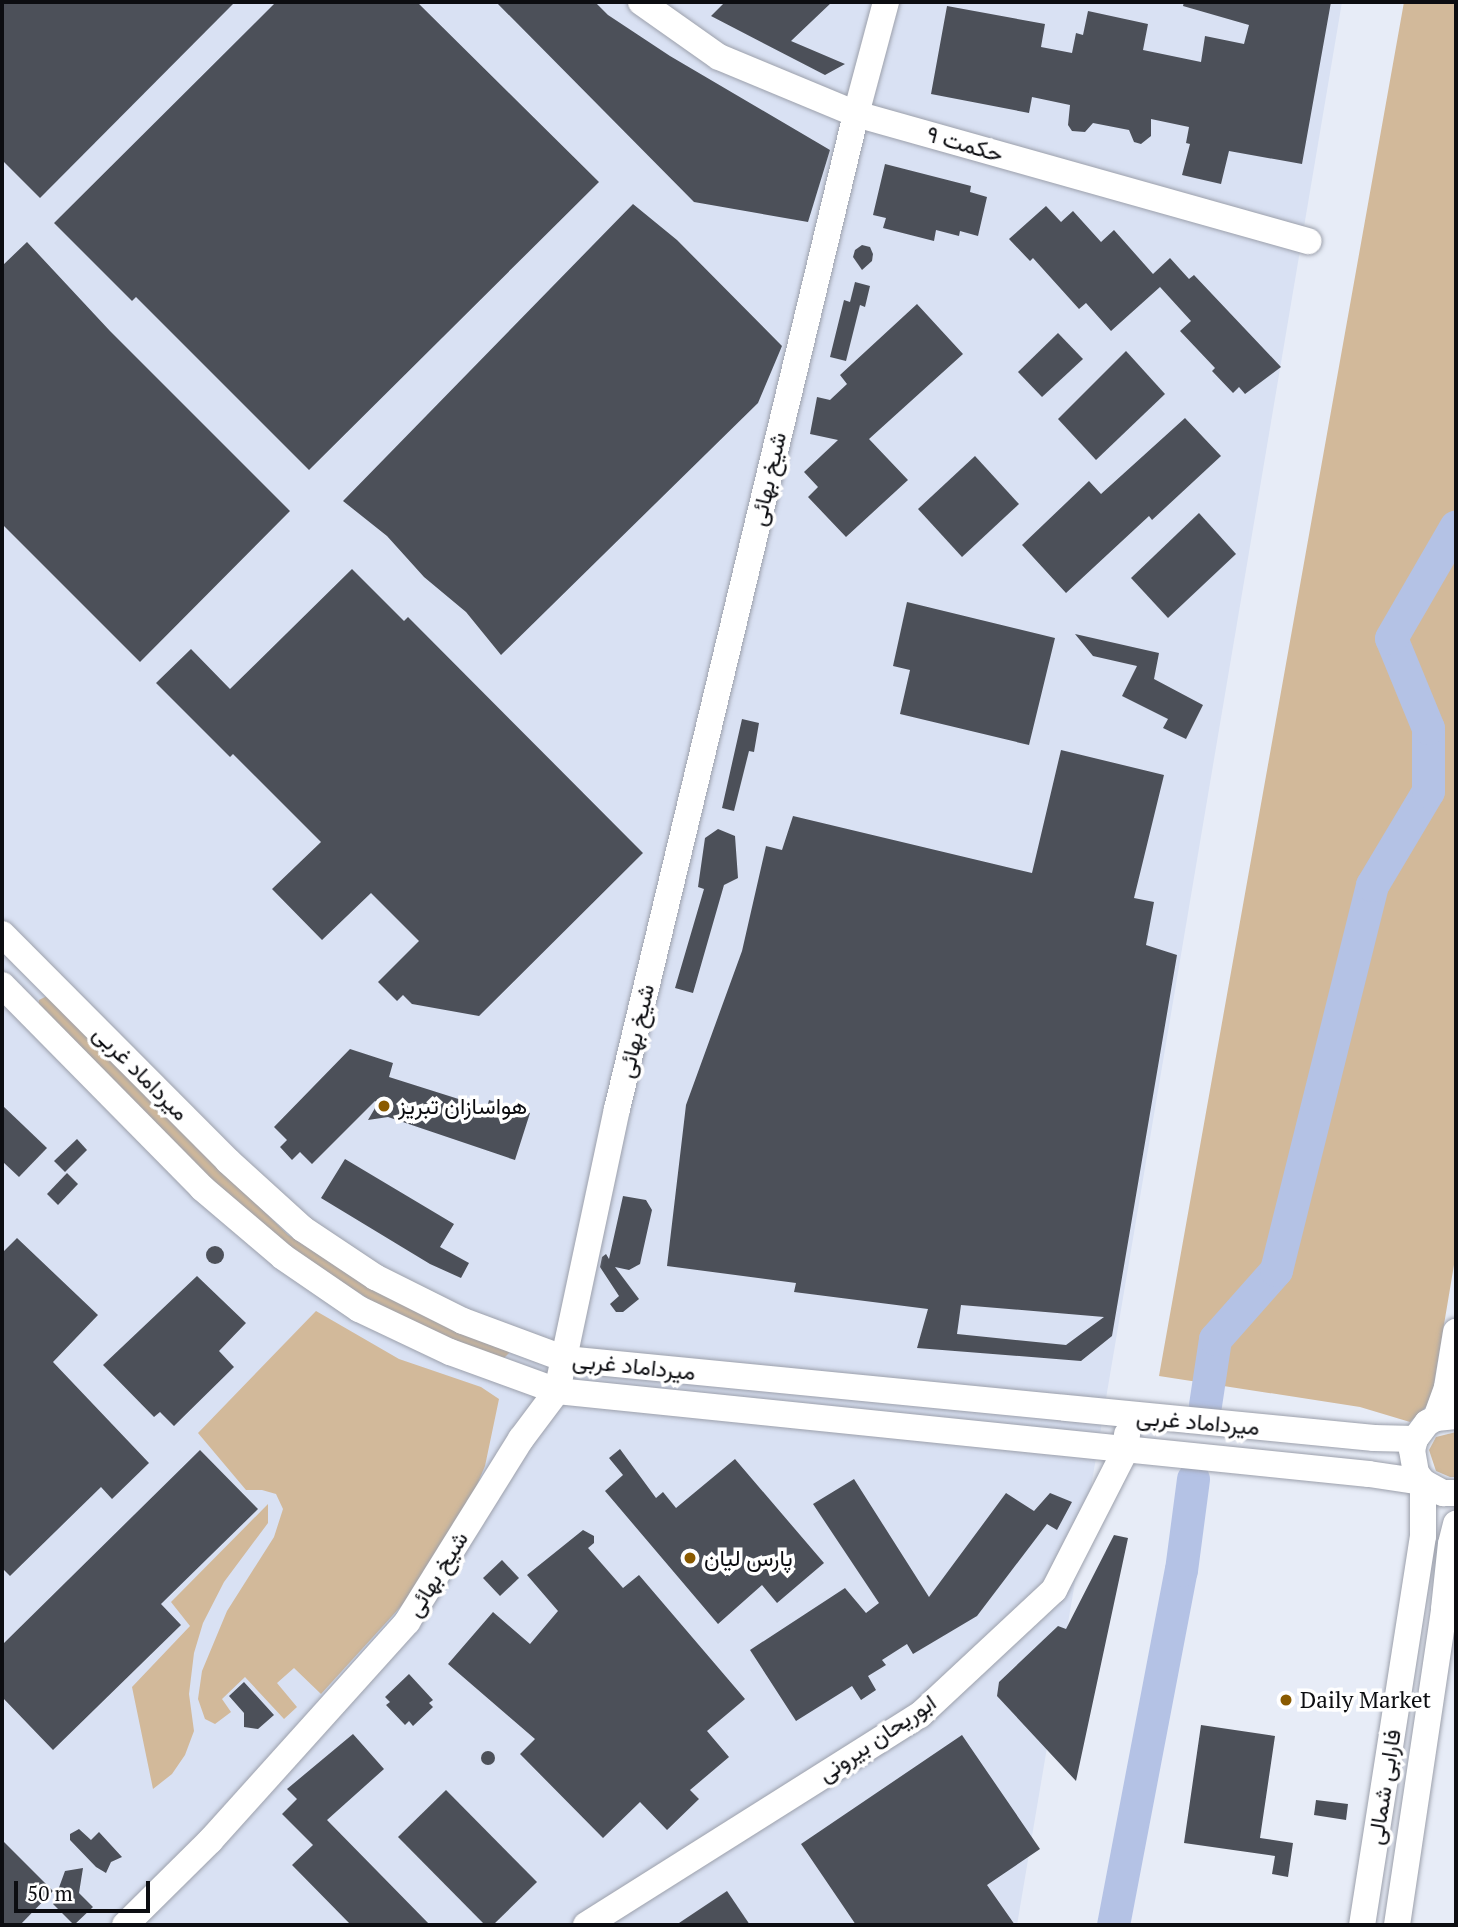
<!DOCTYPE html>
<html>
<head>
<meta charset="utf-8">
<style>
	body { margin:0 }
	#map { position:relative; width:1458px; height:1927px; overflow:hidden; background:#e7ecf7; font-family:"PT Serif",Vazirmatn,serif }
	div>[style] { position:absolute }
	.built>* { inset:0; background:#d9e1f3 }
	.green>* { inset:0; background:#d2b99a }
	.river>* { height:33px; margin:-16.5px; padding:0 16.5px; transform-origin:16.5px; border-radius:16.5px; background:#b4c2e5 }
	.building>* { inset:0; background:#4c5059 }
	.round { border-radius:50% }
	.roads { filter:drop-shadow(0 0 2px #9ca0ab) drop-shadow(0 0 2px #9ca0ab) }
	.tertiary>* { height:26px; margin:-13px; padding:0 13px; transform-origin:13px; border-radius:13px; background:#fff }
	.dots>* { width:19px; height:19px; translate:-50% -50%; box-sizing:border-box; border:4px solid #fff; border-radius:50% }
	span { translate:-50% -50%; white-space:nowrap; text-align:center; line-height:1.15; -webkit-text-stroke:7px #fff; paint-order:stroke }
	.street-label { font-size:23px; color:#0c0d11 }
	.poi-label { font-size:23px; color:#0c0d11 }
	.left { translate:0 -50%; text-align:left }
	.frame { position:absolute; inset:0; border:4px solid #0c0d11; pointer-events:none }
	.scale { position:absolute; left:14px; top:1881px; width:136px; height:32px; box-sizing:border-box; border:4px solid #0c0d11; border-top:0; padding-left:9px; font-size:21px; line-height:24px; white-space:nowrap; color:#0c0d11; -webkit-text-stroke:5px #fff; paint-order:stroke }
</style>
</head>
<body>
<div id="map">
	<div class="built">
		<div style="clip-path:polygon(2px 2px,1342px 2px,1017px 1925px,2px 1925px)"></div>
	</div>
	<div class="green">
		<div style="clip-path:polygon(1404px 2px,1456px 2px,1456px 1253px,1431px 1402px,1410px 1422px,1360px 1407px,1159px 1376px)"></div>
		<div style="clip-path:polygon(47px 996px,288px 1235px,339px 1267px,507px 1347px,509px 1353px,503px 1359px,460px 1344px,378px 1305px,290px 1249px,208px 1176px,38px 1009px,39px 1000px)"></div>
		<div style="clip-path:polygon(316px 1311px,399px 1359px,481px 1387px,499px 1399px,485px 1466px,465px 1513px,414px 1592px,321px 1694px,294px 1668px,277px 1683px,297px 1707px,284px 1719px,245px 1677px,222px 1699px,231px 1712px,215px 1724px,205px 1719px,198px 1699px,202px 1671px,227px 1611px,274px 1537px,283px 1509px,276px 1494px,262px 1490px,246px 1490px,198px 1433px)"></div>
		<div style="clip-path:polygon(1456px 1432px,1456px 1477px,1450px 1477px,1436px 1471px,1429px 1450px,1436px 1437px)"></div>
		<div style="clip-path:polygon(268px 1504px,268px 1523px,224px 1582px,203px 1623px,194px 1653px,189px 1694px,194px 1731px,185px 1755px,172px 1774px,153px 1789px,132px 1687px,190px 1626px,171px 1602px)"></div>
	</div>
	<div class="river">
		<div style="left:1205px;top:1405px;width:67px;rotate:-81.4deg"></div>
		<div style="left:1215px;top:1339px;width:92px;rotate:-48.5deg"></div>
		<div style="left:1276px;top:1270px;width:397px;rotate:-76deg"></div>
		<div style="left:1372px;top:885px;width:109px;rotate:-59.2deg"></div>
		<div style="left:1428px;top:791px;width:63px;rotate:-90deg"></div>
		<div style="left:1428px;top:728px;width:97px;rotate:-112.3deg"></div>
		<div style="left:1391px;top:638px;width:129px;rotate:-59.9deg"></div>
		<div style="left:1113px;top:1925px;width:361px;rotate:-79.2deg"></div>
		<div style="left:1181px;top:1570px;width:92px;rotate:-82.5deg"></div>
	</div>
	<div class="building">
		<div style="clip-path:polygon(2px 2px,235px 2px,40px 198px,2px 160px)"></div>
		<div style="clip-path:polygon(276px 2px,417px 2px,599px 182px,309px 470px,136px 297px,132px 301px,54px 223px)"></div>
		<div style="clip-path:polygon(496px 2px,595px 2px,608px 15px,670px 56px,830px 150px,808px 222px,694px 202px)"></div>
		<div style="clip-path:polygon(725px 2px,832px 2px,791px 41px,845px 64px,825px 75px,711px 16px)"></div>
		<div style="clip-path:polygon(1184px 2px,1331px 2px,1302px 164px,1229px 151px,1221px 184px,1182px 175px,1190px 144px,1186px 143px,1189px 127px,1151px 119px,1151px 136px,1141px 144px,1134px 142px,1129px 130px,1093px 123px,1085px 132px,1072px 131px,1068px 125px,1070px 105px,1032px 97px,1029px 113px,931px 94px,947px 6px,1045px 24px,1041px 47px,1072px 53px,1076px 33px,1083px 35px,1088px 11px,1148px 24px,1143px 50px,1201px 62px,1205px 36px,1244px 44px,1249px 25px,1183px 6px)"></div>
		<div style="clip-path:polygon(885px 164px,971px 186px,970px 192px,987px 197px,978px 236px,960px 231px,959px 236px,936px 230px,934px 241px,883px 228px,886px 218px,873px 215px)"></div>
		<div style="clip-path:polygon(633px 204px,677px 240px,782px 346px,758px 403px,501px 655px,466px 612px,424px 577px,387px 536px,343px 501px)"></div>
		<div style="clip-path:polygon(1046px 206px,1061px 222px,1073px 211px,1101px 242px,1114px 230px,1153px 274px,1170px 258px,1189px 279px,1194px 275px,1281px 367px,1245px 394px,1239px 387px,1233px 393px,1212px 371px,1215px 368px,1180px 331px,1191px 321px,1160px 287px,1111px 331px,1086px 303px,1079px 309px,1033px 258px,1030px 261px,1009px 239px)"></div>
		<div style="clip-path:polygon(27px 242px,110px 331px,290px 511px,140px 662px,2px 524px,2px 266px)"></div>
		<div style="clip-path:polygon(862px 245px,870px 247px,873px 254px,872px 261px,862px 270px,853px 257px,855px 250px)"></div>
		<div style="clip-path:polygon(855px 282px,870px 286px,865px 307px,860px 305px,846px 361px,830px 357px,844px 300px,850px 302px)"></div>
		<div style="clip-path:polygon(917px 304px,963px 354px,869px 439px,908px 480px,846px 537px,808px 497px,818px 487px,804px 472px,838px 440px,810px 434px,817px 397px,830px 400px,847px 384px,840px 375px)"></div>
		<div style="clip-path:polygon(1058px 333px,1083px 359px,1042px 397px,1018px 372px)"></div>
		<div style="clip-path:polygon(1126px 351px,1165px 394px,1096px 460px,1058px 419px)"></div>
		<div style="clip-path:polygon(1185px 418px,1221px 456px,1152px 520px,1149px 516px,1066px 593px,1022px 545px,1089px 481px,1101px 494px)"></div>
		<div style="clip-path:polygon(975px 456px,1019px 504px,962px 557px,918px 509px)"></div>
		<div style="clip-path:polygon(1199px 513px,1236px 554px,1168px 618px,1131px 578px)"></div>
		<div style="clip-path:polygon(352px 569px,404px 621px,408px 617px,643px 853px,479px 1016px,412px 1004px,403px 995px,397px 1001px,378px 982px,419px 941px,371px 893px,322px 940px,272px 889px,321px 842px,233px 754px,230px 757px,156px 683px,191px 649px,230px 689px)"></div>
		<div style="clip-path:polygon(907px 602px,1055px 638px,1029px 745px,900px 714px,910px 670px,893px 666px)"></div>
		<div style="clip-path:polygon(1075px 634px,1159px 653px,1154px 679px,1203px 705px,1186px 739px,1163px 728px,1168px 719px,1122px 696px,1137px 666px,1093px 656px)"></div>
		<div style="clip-path:polygon(742px 719px,759px 723px,754px 752px,749px 751px,734px 811px,722px 808px)"></div>
		<div style="clip-path:polygon(evenodd,1061px 750px,1164px 775px,1134px 898px,1154px 902px,1146px 945px,1177px 955px,1112px 1336px,1081px 1361px,917px 1348px,928px 1309px,794px 1292px,796px 1283px,667px 1266px,686px 1105px,742px 951px,766px 846px,782px 850px,793px 816px,1032px 873px,1061px 750px,961px 1305px,1104px 1317px,1066px 1345px,957px 1334px,961px 1305px)"></div>
		<div style="clip-path:polygon(718px 829px,735px 836px,738px 878px,724px 885px,693px 993px,675px 988px,704px 889px,698px 887px,705px 838px)"></div>
		<div style="clip-path:polygon(350px 1049px,393px 1063px,389px 1077px,487px 1108px,489px 1100px,530px 1113px,515px 1160px,388px 1117px,368px 1120px,378px 1103px,375px 1101px,312px 1164px,300px 1152px,292px 1160px,280px 1147px,287px 1140px,274px 1127px)"></div>
		<div style="clip-path:polygon(2px 1105px,47px 1148px,19px 1177px,2px 1161px)"></div>
		<div style="clip-path:polygon(77px 1139px,87px 1150px,65px 1172px,54px 1161px)"></div>
		<div style="clip-path:polygon(345px 1159px,454px 1224px,440px 1247px,469px 1263px,461px 1278px,430px 1264px,321px 1198px)"></div>
		<div style="clip-path:polygon(67px 1173px,78px 1184px,58px 1205px,47px 1194px)"></div>
		<div style="clip-path:polygon(623px 1196px,646px 1200px,652px 1210px,640px 1264px,629px 1270px,615px 1267px,639px 1299px,623px 1312px,616px 1312px,610px 1304px,619px 1296px,600px 1267px,602px 1257px,606px 1254px,609px 1259px)"></div>
		<div style="clip-path:polygon(17px 1238px,98px 1315px,53px 1362px,149px 1463px,112px 1499px,101px 1487px,10px 1576px,2px 1568px,2px 1253px)"></div>
		<div class="round" style="left:206px;top:1246px;width:18px;height:18px"></div>
		<div style="clip-path:polygon(197px 1276px,246px 1323px,219px 1351px,234px 1367px,174px 1426px,160px 1412px,154px 1417px,103px 1365px)"></div>
		<div style="clip-path:polygon(620px 1449px,656px 1498px,663px 1492px,676px 1508px,735px 1459px,824px 1563px,777px 1603px,762px 1585px,718px 1624px,605px 1491px,623px 1475px,609px 1458px)"></div>
		<div style="clip-path:polygon(200px 1450px,258px 1509px,161px 1604px,181px 1625px,53px 1750px,2px 1697px,2px 1645px)"></div>
		<div style="clip-path:polygon(854px 1479px,929px 1597px,1006px 1493px,1034px 1511px,1050px 1493px,1072px 1502px,1057px 1530px,1047px 1524px,977px 1616px,913px 1654px,907px 1644px,882px 1660px,886px 1665px,868px 1676px,876px 1690px,861px 1700px,852px 1686px,796px 1721px,750px 1650px,845px 1588px,866px 1613px,879px 1603px,813px 1504px)"></div>
		<div style="clip-path:polygon(583px 1530px,594px 1536px,594px 1543px,588px 1548px,623px 1588px,639px 1575px,745px 1699px,707px 1731px,729px 1757px,690px 1790px,699px 1799px,667px 1830px,640px 1802px,603px 1838px,520px 1754px,535px 1739px,448px 1664px,493px 1612px,530px 1644px,558px 1611px,527px 1575px)"></div>
		<div style="clip-path:polygon(1114px 1535px,1128px 1538px,1076px 1781px,997px 1696px,999px 1682px,1058px 1626px,1066px 1629px)"></div>
		<div style="clip-path:polygon(502px 1560px,519px 1578px,500px 1596px,483px 1578px)"></div>
		<div style="clip-path:polygon(409px 1674px,433px 1700px,429px 1703px,433px 1707px,413px 1726px,409px 1721px,405px 1725px,386px 1705px,390px 1702px,385px 1697px)"></div>
		<div style="clip-path:polygon(244px 1682px,274px 1715px,258px 1729px,244px 1727px,244px 1713px,229px 1696px)"></div>
		<div style="clip-path:polygon(1201px 1725px,1275px 1736px,1260px 1838px,1293px 1843px,1288px 1877px,1272px 1874px,1275px 1856px,1184px 1843px)"></div>
		<div style="clip-path:polygon(353px 1734px,384px 1769px,327px 1820px,430px 1925px,351px 1925px,292px 1865px,313px 1845px,282px 1814px,297px 1799px,287px 1789px)"></div>
		<div style="clip-path:polygon(962px 1735px,1040px 1849px,987px 1885px,1015px 1925px,856px 1925px,801px 1844px)"></div>
		<div class="round" style="left:481px;top:1751px;width:14px;height:14px"></div>
		<div style="clip-path:polygon(446px 1790px,537px 1882px,493px 1925px,485px 1925px,398px 1837px)"></div>
		<div style="clip-path:polygon(1316px 1800px,1348px 1804px,1346px 1820px,1314px 1815px)"></div>
		<div style="clip-path:polygon(79px 1829px,91px 1840px,99px 1832px,122px 1857px,111px 1862px,106px 1873px,96px 1867px,70px 1840px,70px 1834px)"></div>
		<div style="clip-path:polygon(2px 1840px,53px 1891px,20px 1925px,2px 1925px)"></div>
		<div style="clip-path:polygon(83px 1868px,79px 1893px,93px 1907px,74px 1925px,53px 1904px,65px 1871px)"></div>
		<div style="clip-path:polygon(727px 1891px,750px 1925px,676px 1925px)"></div>
	</div>
	<div class="roads">
		<div class="tertiary">
			<div style="left:641px;top:2px;width:95px;rotate:35.2deg"></div>
			<div style="left:719px;top:57px;width:148px;rotate:22.6deg"></div>
			<div style="left:856px;top:114px;width:470px;rotate:15.7deg"></div>
			<div style="left:2px;top:934px;width:320px;rotate:45.1deg"></div>
			<div style="left:228px;top:1161px;width:101px;rotate:42.2deg"></div>
			<div style="left:303px;top:1229px;width:87px;rotate:33.7deg"></div>
			<div style="left:375px;top:1277px;width:98px;rotate:26.6deg"></div>
			<div style="left:463px;top:1321px;width:109px;rotate:20.4deg"></div>
			<div style="left:565px;top:1359px;width:813px;rotate:5.58deg"></div>
			<div style="left:1374px;top:1438px;width:41px;rotate:1.4deg"></div>
			<div style="left:2px;top:985px;width:285px;rotate:45.4deg"></div>
			<div style="left:202px;top:1188px;width:106px;rotate:40.4deg"></div>
			<div style="left:283px;top:1257px;width:92px;rotate:34.4deg"></div>
			<div style="left:359px;top:1309px;width:101px;rotate:25.3deg"></div>
			<div style="left:450px;top:1352px;width:114px;rotate:20deg"></div>
			<div style="left:557px;top:1391px;width:816px;rotate:5.84deg"></div>
			<div style="left:1369px;top:1474px;width:55px;rotate:8.4deg"></div>
			<div style="left:1423px;top:1482px;width:54px;rotate:90deg"></div>
			<div style="left:1423px;top:1536px;width:394px;rotate:98.9deg"></div>
			<div style="left:1456px;top:1416px;width:20px;rotate:174deg"></div>
			<div style="left:1436px;top:1418px;width:10px;rotate:151deg"></div>
			<div style="left:1427px;top:1423px;width:20px;rotate:127deg"></div>
			<div style="left:1415px;top:1439px;width:11px;rotate:105deg"></div>
			<div style="left:1412px;top:1450px;width:23px;rotate:80deg"></div>
			<div style="left:1416px;top:1473px;width:11px;rotate:52deg"></div>
			<div style="left:1423px;top:1482px;width:23px;rotate:29deg"></div>
			<div style="left:1443px;top:1493px;width:13px"></div>
			<div style="left:1436px;top:1418px;width:33px;rotate:-70deg"></div>
			<div style="left:1447px;top:1387px;width:56px;rotate:-80.7deg"></div>
			<div style="left:125px;top:1925px;width:120px;rotate:-44.7deg"></div>
			<div style="left:210px;top:1841px;width:295px;rotate:-48deg"></div>
			<div style="left:407px;top:1622px;width:216px;rotate:-58.1deg"></div>
			<div style="left:521px;top:1439px;width:60px;rotate:-53.1deg"></div>
			<div style="left:557px;top:1391px;width:288px;rotate:-78deg"></div>
			<div style="left:617px;top:1109px;width:1023px;rotate:-76.49deg"></div>
			<div style="left:856px;top:114px;width:116px;rotate:-75deg"></div>
			<div style="left:586px;top:1925px;width:395px;rotate:-32.2deg"></div>
			<div style="left:920px;top:1715px;width:183px;rotate:-43deg"></div>
			<div style="left:1054px;top:1590px;width:156px;rotate:-62.9deg"></div>
			<div style="left:1125px;top:1451px;width:17px;rotate:-83deg"></div>
			<div style="left:1397px;top:1925px;width:319px;rotate:-81.5deg"></div>
			<div style="left:1444px;top:1609px;width:65px;rotate:-83.9deg"></div>
			<div style="left:1451px;top:1544px;width:21px;rotate:-76deg"></div>
		</div>
	</div>
	<div class="dots">
		<div style="left:384px;top:1106px;background:#8a5a00"></div>
		<div style="left:690px;top:1558px;background:#8a5a00"></div>
		<div style="left:1286px;top:1700px;background:#8a5a00"></div>
	</div>
	<div class="street-label">
		<span style="left:965px;top:144px;rotate:16deg">حکمت ۹</span>
		<span style="left:768px;top:479px;rotate:-77deg">شیخ بهائی</span>
		<span style="left:636px;top:1031px;rotate:-77deg">شیخ بهائی</span>
		<span style="left:141px;top:1073px;rotate:45deg">میرداماد غربی</span>
		<span style="left:634px;top:1366px;rotate:6deg">میرداماد غربی</span>
		<span style="left:1198px;top:1422px;rotate:5deg">میرداماد غربی</span>
		<span style="left:437px;top:1574px;rotate:-58deg">شیخ بهائی</span>
		<span style="left:877px;top:1738px;rotate:-34deg">ابوریحان بیرونی</span>
		<span style="left:1384px;top:1787px;rotate:-81deg">فارابی شمالی</span>
	</div>
	<div class="poi-label">
		<span class="left" style="left:398px;top:1106px">هواسازان تبریز</span>
		<span class="left" style="left:704px;top:1558px">پارس لیان</span>
		<span class="left" style="left:1300px;top:1700px">Daily Market</span>
	</div>
	<div class="frame"></div>
	<div class="scale">50 m</div>
</div>
</body>
</html>
